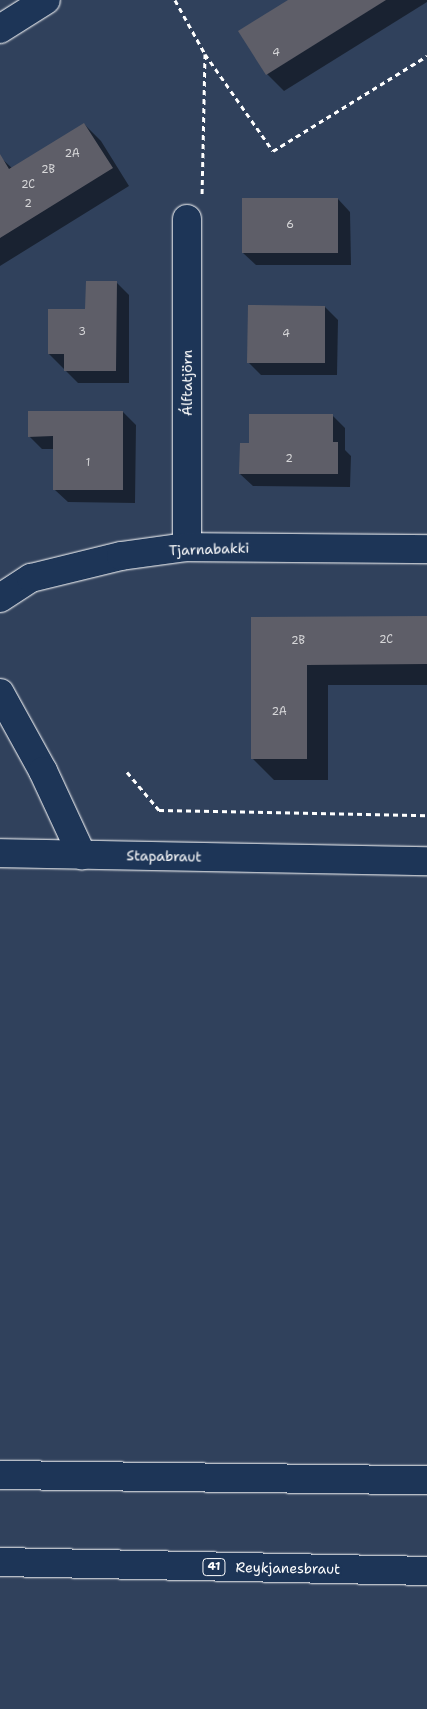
<!DOCTYPE html>
<html>
<head>
<meta charset="utf-8">
<style>
	body { margin:0 }
	#map { position:relative; width:427px; height:1709px; overflow:hidden; background:#30415c; font-family:"Shantell Sans",sans-serif }
	div>[style] { position:absolute }
	.shadow>* { inset:0; background:#0007 }
	.building>* { inset:0; background:#5e5e68 }
	.path>* { height:3px; margin-top:-1.5px; transform-origin:0; background:repeating-linear-gradient(90deg,#fff 0 5px,transparent 0 9px) }
	.roads { filter:drop-shadow(0 0 1px #fff) drop-shadow(0 0 1px #fff) }
	.minor>* { height:28px; margin:-14px; padding:0 14px; transform-origin:14px; border-radius:14px; background:#1d3557 }
	.highway>* { height:28px; margin:-14px; padding:0 14px; transform-origin:14px; border-radius:14px; background:#1d3557 }
	span { translate:-50% -50%; white-space:nowrap; text-align:center; line-height:1.15; -webkit-text-stroke:5px #1d3557; paint-order:stroke }
	.number-label { font-size:11px; color:#d7d7d9 }
	.number-label span { -webkit-text-stroke-width:0 }
	.shield-label span { padding:1px 4px; background:#1d3557; border:1px solid; border-radius:4px; -webkit-text-stroke-width:0 }
	.shield-label { font-size:12px; color:#fff; font-weight:700 }
	.street-label { font-size:14px; color:#fff }
</style>
</head>
<body>
<div id="map">
	<div class="shadow">
		<div style="clip-path:polygon(291px 0,427px 0,427px 2px,284px 91px,267px 74px)"></div>
		<div style="clip-path:polygon(84px 124px,101px 141px,129px 186px,0 266px,0 157px,13px 169px)"></div>
		<div style="clip-path:polygon(338px 199px,350px 212px,351px 265px,256px 265px,243px 253px)"></div>
		<div style="clip-path:polygon(116px 282px,129px 295px,129px 383px,78px 383px,49px 354px)"></div>
		<div style="clip-path:polygon(325px 307px,338px 320px,337px 375px,261px 375px,248px 362px)"></div>
		<div style="clip-path:polygon(123px 412px,136px 425px,135px 503px,68px 502px,55px 490px,55px 449px,42px 449px,29px 436px)"></div>
		<div style="clip-path:polygon(332px 415px,345px 428px,345px 450px,351px 456px,350px 487px,253px 486px,240px 474px,250px 444px)"></div>
		<div style="clip-path:polygon(427px 617px,427px 685px,328px 685px,328px 780px,274px 780px,252px 758px,252px 618px)"></div>
	</div>
	<div class="building">
		<div style="clip-path:polygon(288px 0,386px 0,266px 75px,238px 31px)"></div>
		<div style="clip-path:polygon(84px 123px,113px 168px,0 238px,0 154px,9px 169px)"></div>
		<div style="clip-path:polygon(242px 198px,338px 198px,338px 253px,242px 253px)"></div>
		<div style="clip-path:polygon(86px 281px,117px 281px,116px 371px,64px 371px,64px 354px,48px 354px,48px 309px,85px 309px)"></div>
		<div style="clip-path:polygon(248px 305px,325px 306px,325px 363px,247px 363px)"></div>
		<div style="clip-path:polygon(28px 411px,123px 411px,123px 490px,53px 490px,53px 436px,28px 437px)"></div>
		<div style="clip-path:polygon(249px 414px,333px 414px,333px 442px,338px 442px,338px 474px,239px 474px,240px 443px,249px 443px)"></div>
		<div style="clip-path:polygon(427px 616px,427px 664px,307px 665px,307px 759px,251px 759px,251px 617px)"></div>
	</div>
	<div class="path">
		<div style="left:175px;top:0;width:62px;rotate:60.9deg"></div>
		<div style="left:205px;top:54px;width:140px;rotate:91.2deg"></div>
		<div style="left:205px;top:54px;width:118px;rotate:55deg"></div>
		<div style="left:273px;top:151px;width:181px;rotate:-31.7deg"></div>
		<div style="left:127px;top:772px;width:50px;rotate:49.9deg"></div>
		<div style="left:159px;top:810px;width:268px;rotate:1.1deg"></div>
	</div>
	<div class="roads">
		<div class="minor">
			<div style="left:0;top:29px;width:54px;rotate:-32.2deg"></div>
			<div style="left:187px;top:547px;width:328px;rotate:-90deg"></div>
			<div style="left:0;top:598px;width:37px;rotate:-33deg"></div>
			<div style="left:31px;top:578px;width:93px;rotate:-13.7deg"></div>
			<div style="left:121px;top:556px;width:67px;rotate:-7.8deg"></div>
			<div style="left:187px;top:547px;width:240px;rotate:0.5deg"></div>
			<div style="left:0;top:693px;width:89px;rotate:61.1deg"></div>
			<div style="left:43px;top:771px;width:93px;rotate:65.1deg"></div>
			<div style="left:0;top:853px;width:427px;rotate:1.1deg"></div>
		</div>
		<div class="highway">
			<div style="left:0;top:1475px;width:427px;rotate:0.7deg"></div>
			<div style="left:0;top:1562px;width:427px;rotate:1.2deg"></div>
		</div>
	</div>
	<div class="number-label">
		<span style="left:276px;top:53px">4</span>
		<span style="left:72px;top:154px">2A</span>
		<span style="left:48px;top:170px">2B</span>
		<span style="left:28px;top:185px">2C</span>
		<span style="left:28px;top:204px">2</span>
		<span style="left:290px;top:225px">6</span>
		<span style="left:82px;top:332px">3</span>
		<span style="left:286px;top:334px">4</span>
		<span style="left:289px;top:459px">2</span>
		<span style="left:88px;top:463px">1</span>
		<span style="left:386px;top:640px">2C</span>
		<span style="left:298px;top:641px">2B</span>
		<span style="left:279px;top:712px">2A</span>
	</div>
	<div class="shield-label">
		<span style="left:214px;top:1567px">41</span>
	</div>
	<div class="street-label">
		<span style="left:187px;top:383px;rotate:-90deg">Álftatjörn</span>
		<span style="left:209px;top:549px;rotate:-2deg">Tjarnabakki</span>
		<span style="left:164px;top:856px;rotate:1deg">Stapabraut</span>
		<span style="left:288px;top:1568px;rotate:1deg">Reykjanesbraut</span>
	</div>
</div>
</body>
</html>
